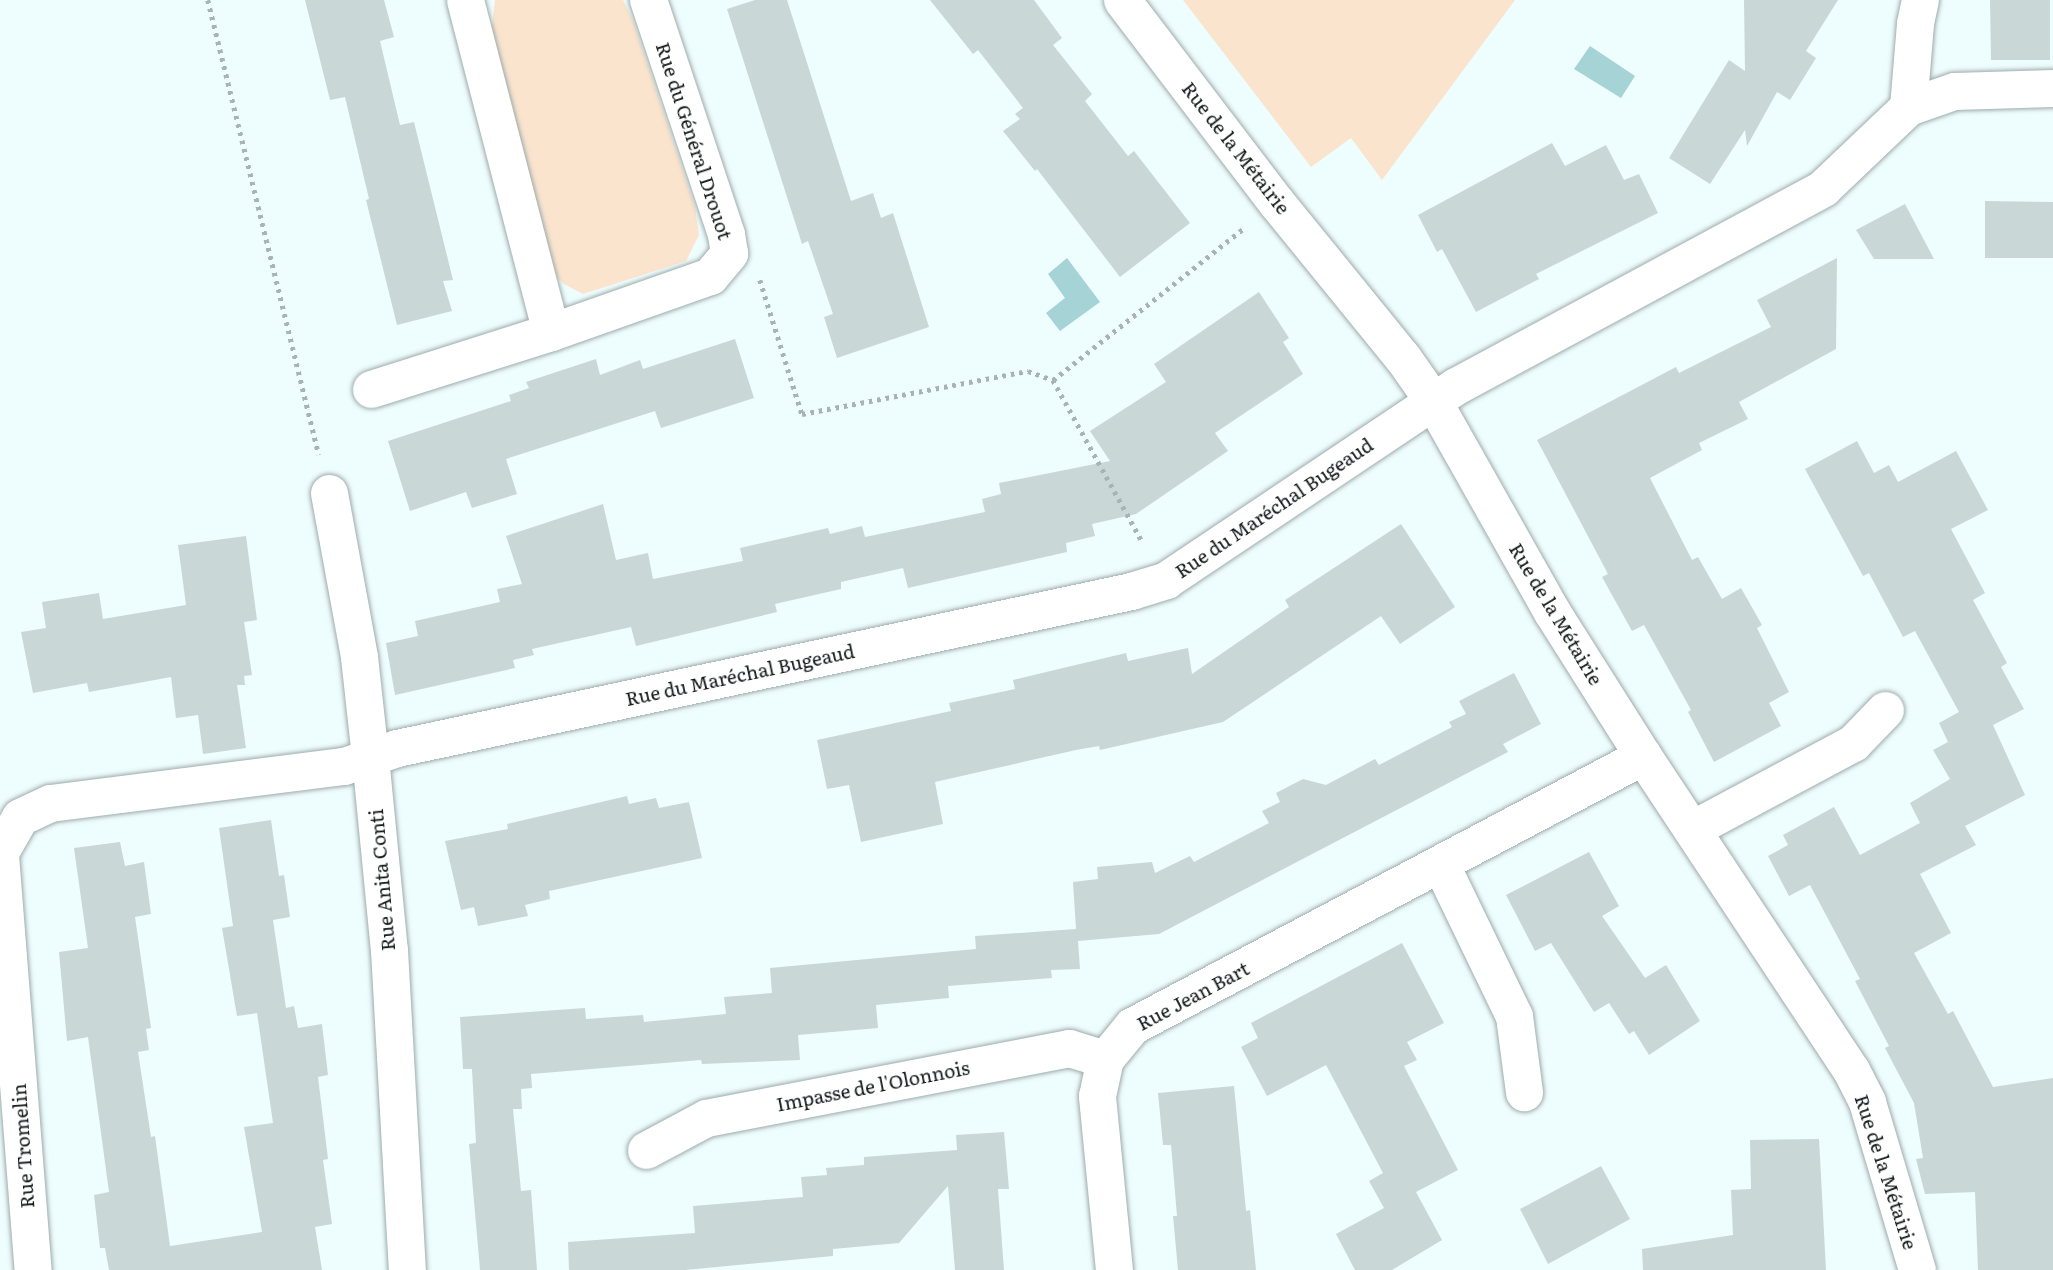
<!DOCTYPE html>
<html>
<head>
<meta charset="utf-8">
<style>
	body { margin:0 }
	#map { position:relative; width:2053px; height:1270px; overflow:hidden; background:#eefdfd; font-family:Literata,serif }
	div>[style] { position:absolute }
	.green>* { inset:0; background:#fbe4ce }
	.water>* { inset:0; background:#a6d3d5 }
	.building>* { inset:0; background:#c9d7d7 }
	.path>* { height:4.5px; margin-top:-2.25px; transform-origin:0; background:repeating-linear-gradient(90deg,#a8b4b4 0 3.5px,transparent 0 8.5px) }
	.roads { filter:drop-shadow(0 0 2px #9eabac) drop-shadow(0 0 2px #9eabac) }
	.street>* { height:37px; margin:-18.5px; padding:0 18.5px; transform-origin:18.5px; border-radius:18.5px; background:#fff }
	span { translate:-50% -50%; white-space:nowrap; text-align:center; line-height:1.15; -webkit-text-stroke:7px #fff; paint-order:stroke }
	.street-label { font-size:19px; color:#121717 }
</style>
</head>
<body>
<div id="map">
	<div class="green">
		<div style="clip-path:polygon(495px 0,623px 0,633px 20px,695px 207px,699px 235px,686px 261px,583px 294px,564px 284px,552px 272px,491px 35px)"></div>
		<div style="clip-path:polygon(1183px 0,1515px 0,1382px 180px,1351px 138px,1311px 167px)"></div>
	</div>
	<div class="water">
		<div style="clip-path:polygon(1590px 46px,1635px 76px,1621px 98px,1574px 69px)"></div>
		<div style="clip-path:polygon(1067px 258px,1100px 302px,1060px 331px,1046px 313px,1065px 298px,1048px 274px)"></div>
	</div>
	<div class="building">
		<div style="clip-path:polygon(305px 0,384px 0,394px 37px,380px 41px,400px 125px,414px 122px,453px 280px,443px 281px,452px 311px,397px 325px,366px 200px,369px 199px,345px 97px,330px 100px)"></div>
		<div style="clip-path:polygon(755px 0,787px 0,851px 201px,873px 193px,881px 218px,893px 213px,929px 327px,837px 358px,824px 317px,833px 314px,808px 241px,802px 244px,727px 9px)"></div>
		<div style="clip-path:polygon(930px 0,1034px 0,1062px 38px,1053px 45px,1092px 94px,1085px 101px,1128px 156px,1134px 151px,1190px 223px,1120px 277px,1037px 169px,1035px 171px,1003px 131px,1020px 119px,1015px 114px,1023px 108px,978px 50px,973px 54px)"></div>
		<div style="clip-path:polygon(1744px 0,1838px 0,1806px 51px,1816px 58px,1790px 100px,1777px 92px,1747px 146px,1745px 130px,1710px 184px,1669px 158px,1729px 60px,1745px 71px)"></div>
		<div style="clip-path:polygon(1990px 0,2050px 0,2050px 60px,1991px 60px)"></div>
		<div style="clip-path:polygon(1552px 143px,1565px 166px,1606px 145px,1624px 180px,1639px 174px,1658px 213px,1536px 274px,1539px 279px,1476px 312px,1442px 249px,1437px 252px,1418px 215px)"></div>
		<div style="clip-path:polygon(1985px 201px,2053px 202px,2053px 258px,1985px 258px)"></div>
		<div style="clip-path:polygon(1905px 204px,1934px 259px,1874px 259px,1856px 230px)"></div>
		<div style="clip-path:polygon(1837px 258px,1836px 349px,1739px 402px,1748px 419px,1699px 443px,1702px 450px,1650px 478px,1692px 560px,1698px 557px,1722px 599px,1741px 588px,1762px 625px,1757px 628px,1789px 692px,1769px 703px,1781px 726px,1714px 762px,1688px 712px,1691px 710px,1644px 625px,1632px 631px,1602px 577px,1608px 574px,1537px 440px,1676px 367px,1679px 373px,1771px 327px,1757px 300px)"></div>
		<div style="clip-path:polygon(1259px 292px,1289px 338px,1283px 342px,1303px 374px,1215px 433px,1228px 451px,1136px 514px,1092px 524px,1095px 536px,1066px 543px,1067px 552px,908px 588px,903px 568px,841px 582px,841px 589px,775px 604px,777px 612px,636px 646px,631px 627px,532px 649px,534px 655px,513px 660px,515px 668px,395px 695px,386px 643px,418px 636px,415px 621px,500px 602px,497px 589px,522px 584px,506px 536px,603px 504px,616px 560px,648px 553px,653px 579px,743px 561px,740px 548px,828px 528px,830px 534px,862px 526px,865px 537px,985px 512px,982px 499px,1001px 494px,999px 483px,1110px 461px,1090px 431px,1166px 382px,1154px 364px)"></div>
		<div style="clip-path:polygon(735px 339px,754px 398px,661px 428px,655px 411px,506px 459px,517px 494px,472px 508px,466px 492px,410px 511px,388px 441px,511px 401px,509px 395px,529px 388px,526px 382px,596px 359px,600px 375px,640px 360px,643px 369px)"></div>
		<div style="clip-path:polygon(1857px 441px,1874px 473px,1889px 465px,1898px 482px,1956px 451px,1988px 510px,1951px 529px,1985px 593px,1973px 600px,2007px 663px,2001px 667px,2024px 709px,1993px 725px,2025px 795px,1965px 826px,1976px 845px,1920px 874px,1951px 933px,1914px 953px,1948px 1014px,1953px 1011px,1993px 1087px,2053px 1078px,2053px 1270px,1978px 1270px,1975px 1192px,1925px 1194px,1916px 1159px,1923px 1158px,1914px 1103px,1885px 1048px,1889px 1046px,1855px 981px,1860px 979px,1810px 885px,1789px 896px,1768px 856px,1788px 845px,1783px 835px,1834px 807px,1860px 855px,1920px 823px,1910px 803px,1950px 779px,1933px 750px,1948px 742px,1939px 723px,1959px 712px,1915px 631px,1903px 637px,1869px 573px,1863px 576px,1805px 469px)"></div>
		<div style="clip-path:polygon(1401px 524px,1455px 607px,1400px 644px,1381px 616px,1223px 722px,1100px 750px,1099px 746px,1076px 750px,935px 782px,943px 824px,861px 842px,849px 785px,827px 789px,817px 740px,951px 711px,949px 703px,1015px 689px,1013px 680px,1126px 653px,1128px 661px,1188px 648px,1192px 674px,1289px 607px,1285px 600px)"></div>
		<div style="clip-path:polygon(246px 536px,257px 620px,244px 622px,252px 675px,244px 676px,245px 685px,237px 685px,246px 748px,203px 754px,198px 715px,176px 718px,171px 677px,89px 692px,87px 683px,33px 693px,21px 632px,46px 628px,42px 602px,99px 593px,103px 619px,186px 605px,178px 545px)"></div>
		<div style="clip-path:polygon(1514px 673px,1541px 724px,1503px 744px,1508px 752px,1159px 934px,1078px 941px,1080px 969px,1051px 970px,1052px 978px,948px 986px,949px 998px,876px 1005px,878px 1028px,798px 1035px,800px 1060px,702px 1064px,701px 1060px,531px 1074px,532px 1088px,521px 1089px,522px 1109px,513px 1109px,521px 1191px,531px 1190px,537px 1270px,480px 1270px,469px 1144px,476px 1143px,472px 1069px,463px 1069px,460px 1017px,585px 1008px,586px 1019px,643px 1015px,644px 1022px,726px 1014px,724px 997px,772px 993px,770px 968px,976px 949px,975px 936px,1076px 929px,1073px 882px,1098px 879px,1097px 867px,1152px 862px,1155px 873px,1190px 856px,1194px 862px,1269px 823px,1262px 811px,1280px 802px,1276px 793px,1303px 779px,1326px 785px,1375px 759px,1379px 765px,1452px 727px,1449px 722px,1466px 714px,1459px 701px)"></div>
		<div style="clip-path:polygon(627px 796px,629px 804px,656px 798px,659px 808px,689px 802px,702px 858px,549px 891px,550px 899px,525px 905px,528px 916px,478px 926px,474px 907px,461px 910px,445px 841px,508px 829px,507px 824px)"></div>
		<div style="clip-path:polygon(271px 820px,279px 876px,284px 875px,290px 917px,273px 920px,286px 1008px,294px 1006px,298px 1028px,322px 1024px,328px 1075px,318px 1077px,328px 1159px,323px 1160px,332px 1224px,315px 1227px,322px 1270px,109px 1270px,105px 1248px,100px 1248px,94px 1195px,109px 1192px,88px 1037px,67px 1041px,59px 952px,88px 948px,74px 848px,120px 842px,125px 866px,144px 862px,151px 914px,135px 917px,151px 1028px,146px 1029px,149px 1050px,138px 1052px,151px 1137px,155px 1136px,170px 1246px,262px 1232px,244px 1127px,273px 1123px,257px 1013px,237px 1016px,222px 928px,233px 926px,219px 828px)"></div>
		<div style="clip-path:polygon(1589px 852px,1619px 906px,1602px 916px,1645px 978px,1666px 965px,1700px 1021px,1649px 1055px,1634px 1031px,1629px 1034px,1609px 1003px,1594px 1012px,1551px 943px,1535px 951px,1506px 895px)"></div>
		<div style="clip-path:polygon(1402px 943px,1444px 1023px,1407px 1042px,1417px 1060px,1404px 1066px,1458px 1170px,1416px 1192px,1442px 1240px,1392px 1270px,1355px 1270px,1336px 1234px,1384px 1208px,1369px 1181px,1383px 1173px,1326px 1065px,1267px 1096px,1241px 1047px,1258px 1038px,1251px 1023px)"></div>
		<div style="clip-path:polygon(1234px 1086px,1246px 1211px,1250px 1210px,1256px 1270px,1178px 1270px,1173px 1216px,1177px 1216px,1171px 1145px,1163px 1145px,1158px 1093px)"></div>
		<div style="clip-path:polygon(1004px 1132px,1009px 1189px,998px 1189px,1004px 1270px,955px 1270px,948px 1186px,899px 1243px,833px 1249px,833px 1256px,685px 1270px,569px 1270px,568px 1242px,695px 1233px,693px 1206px,803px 1197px,801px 1177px,827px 1175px,826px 1168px,864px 1165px,864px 1157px,957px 1150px,956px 1135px)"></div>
		<div style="clip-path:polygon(1819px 1139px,1826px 1270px,1643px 1270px,1642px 1249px,1733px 1235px,1731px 1190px,1751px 1189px,1750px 1140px)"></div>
		<div style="clip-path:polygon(1601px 1166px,1630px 1219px,1548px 1264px,1520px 1209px)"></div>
	</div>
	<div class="path">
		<div style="left:208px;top:0;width:468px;rotate:76.3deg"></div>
		<div style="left:760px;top:280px;width:140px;rotate:72.6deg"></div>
		<div style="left:802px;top:414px;width:230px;rotate:-10.8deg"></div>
		<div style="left:1028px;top:371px;width:27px;rotate:20deg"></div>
		<div style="left:1053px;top:380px;width:186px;rotate:61.1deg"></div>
		<div style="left:1053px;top:380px;width:244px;rotate:-38.5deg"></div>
	</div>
	<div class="roads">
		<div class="street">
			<div style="left:465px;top:0;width:343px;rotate:75.5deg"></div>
			<div style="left:1122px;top:0;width:254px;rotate:52.7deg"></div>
			<div style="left:1276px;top:202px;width:201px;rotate:50.9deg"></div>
			<div style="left:1403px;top:358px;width:52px;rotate:55.1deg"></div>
			<div style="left:1433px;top:401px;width:242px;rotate:60.6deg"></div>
			<div style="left:1552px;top:612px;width:170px;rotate:57.7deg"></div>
			<div style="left:1643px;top:756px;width:377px;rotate:56.5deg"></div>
			<div style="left:1851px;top:1070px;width:36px;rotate:63deg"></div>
			<div style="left:1867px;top:1102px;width:175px;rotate:73.4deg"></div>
			<div style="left:1908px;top:107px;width:49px;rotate:-19.2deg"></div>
			<div style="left:1954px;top:91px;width:99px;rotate:-1.7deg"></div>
			<div style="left:371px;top:389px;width:189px;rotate:-17.6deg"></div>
			<div style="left:551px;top:332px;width:169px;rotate:-19.4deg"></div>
			<div style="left:710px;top:276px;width:30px;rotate:-50deg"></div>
			<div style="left:729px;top:253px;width:19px;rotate:-99deg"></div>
			<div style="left:726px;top:234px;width:247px;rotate:-108.4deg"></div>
			<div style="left:329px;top:493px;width:167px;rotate:79.6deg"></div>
			<div style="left:359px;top:657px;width:101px;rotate:83.7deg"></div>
			<div style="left:370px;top:757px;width:194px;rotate:84.4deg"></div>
			<div style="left:389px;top:950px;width:321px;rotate:86.8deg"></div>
			<div style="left:1692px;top:829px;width:183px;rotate:-28.1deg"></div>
			<div style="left:1853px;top:743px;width:46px;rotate:-45.9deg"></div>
			<div style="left:0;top:852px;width:40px;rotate:-60.3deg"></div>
			<div style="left:20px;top:817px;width:33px;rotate:-25deg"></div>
			<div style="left:50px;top:803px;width:296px;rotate:-7.2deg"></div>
			<div style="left:344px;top:766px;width:56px;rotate:-18.8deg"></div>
			<div style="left:397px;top:748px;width:751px;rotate:-12.07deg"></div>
			<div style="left:1131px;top:591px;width:37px;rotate:-17deg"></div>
			<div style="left:1166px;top:580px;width:349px;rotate:-33.8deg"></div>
			<div style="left:1456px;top:386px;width:417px;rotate:-28.3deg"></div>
			<div style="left:1823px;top:188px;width:117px;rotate:-43.6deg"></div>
			<div style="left:1908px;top:107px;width:84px;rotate:-85.2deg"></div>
			<div style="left:1915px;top:23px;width:24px;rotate:-78deg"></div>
			<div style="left:0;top:855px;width:416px;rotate:85.5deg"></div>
			<div style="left:1441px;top:865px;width:168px;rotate:64.2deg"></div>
			<div style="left:1514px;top:1016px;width:77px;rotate:82.5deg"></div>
			<div style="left:646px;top:1150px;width:68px;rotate:-28.1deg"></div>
			<div style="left:706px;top:1118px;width:370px;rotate:-10.9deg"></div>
			<div style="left:1069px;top:1048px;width:38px;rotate:17deg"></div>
			<div style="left:1114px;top:1270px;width:175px;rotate:-95.6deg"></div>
			<div style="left:1097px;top:1096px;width:38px;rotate:-78deg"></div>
			<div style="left:1105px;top:1059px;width:43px;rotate:-50.7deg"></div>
			<div style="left:1132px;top:1026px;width:578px;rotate:-27.85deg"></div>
		</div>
	</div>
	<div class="street-label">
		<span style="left:694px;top:141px;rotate:72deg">Rue du Général Drouot</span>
		<span style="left:1236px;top:148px;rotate:52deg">Rue de la Métairie</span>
		<span style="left:1274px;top:508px;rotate:-34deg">Rue du Maréchal Bugeaud</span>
		<span style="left:1556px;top:614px;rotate:59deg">Rue de la Métairie</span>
		<span style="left:740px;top:675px;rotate:-12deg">Rue du Maréchal Bugeaud</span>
		<span style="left:382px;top:880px;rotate:-95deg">Rue Anita Conti</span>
		<span style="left:1193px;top:996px;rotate:-28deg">Rue Jean Bart</span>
		<span style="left:873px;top:1086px;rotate:-11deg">Impasse de l'Olonnois</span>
		<span style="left:23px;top:1146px;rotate:-94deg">Rue Tromelin</span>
		<span style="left:1886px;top:1172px;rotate:72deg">Rue de la Métairie</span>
	</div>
</div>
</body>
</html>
